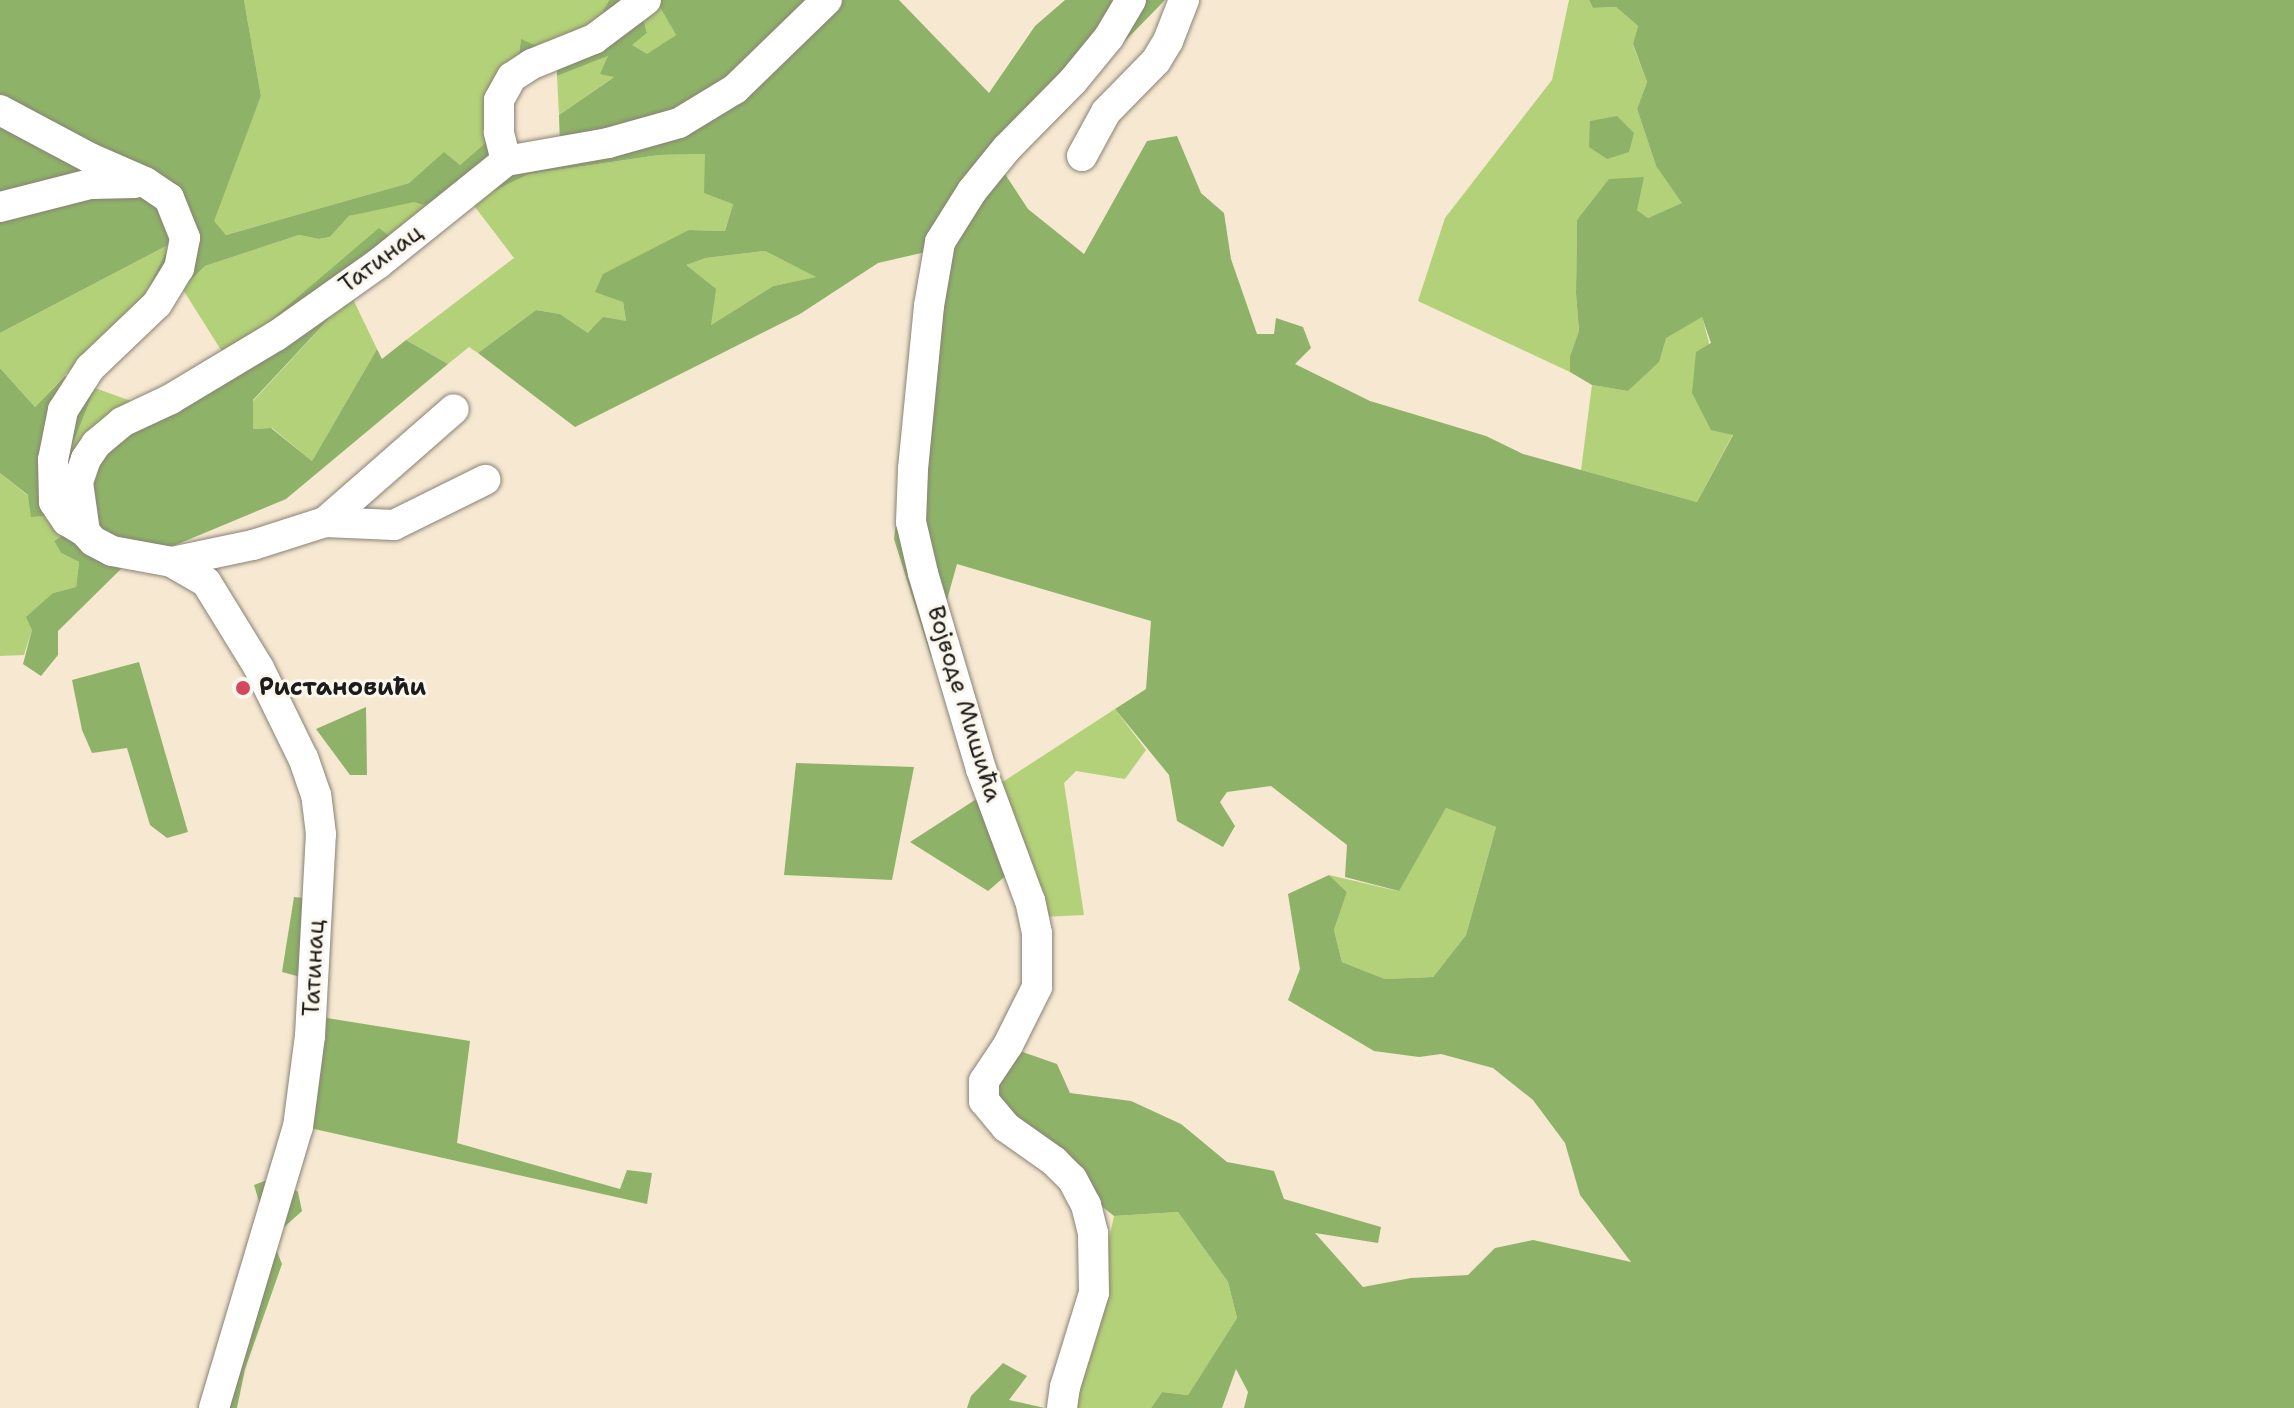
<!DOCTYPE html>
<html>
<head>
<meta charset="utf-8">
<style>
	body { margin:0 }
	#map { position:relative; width:2294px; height:1408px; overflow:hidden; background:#f6e8d1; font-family:"Shantell Sans",sans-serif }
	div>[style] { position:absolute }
	.green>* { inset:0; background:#b3d178 }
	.forest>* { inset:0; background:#8eb368 }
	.roads { filter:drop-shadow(0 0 2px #898276) drop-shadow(0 0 2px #898276) }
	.minor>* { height:30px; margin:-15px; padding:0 15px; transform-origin:15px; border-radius:15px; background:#fff }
	.dots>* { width:22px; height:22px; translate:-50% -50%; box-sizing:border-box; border:4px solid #fbf7ec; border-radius:50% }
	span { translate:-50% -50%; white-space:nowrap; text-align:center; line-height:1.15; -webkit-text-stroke:6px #fbf7ec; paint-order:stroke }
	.street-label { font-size:24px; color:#1c1c1c }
	.poi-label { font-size:24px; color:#1c1c1c; font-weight:700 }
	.left { translate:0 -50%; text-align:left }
</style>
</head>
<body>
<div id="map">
	<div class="green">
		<div style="clip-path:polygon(244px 0,609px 0,602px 13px,610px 21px,566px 59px,521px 40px,508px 123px,460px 165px,444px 153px,409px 183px,226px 235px,213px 221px,261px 96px)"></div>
		<div style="clip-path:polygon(638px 0,657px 0,676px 35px,647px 55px,631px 45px,647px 33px)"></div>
		<div style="clip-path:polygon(1569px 0,1589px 0,1593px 8px,1616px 7px,1638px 26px,1633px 45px,1647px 82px,1637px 109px,1656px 166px,1683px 203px,1648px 218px,1637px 210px,1577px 219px,1576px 294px,1579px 332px,1570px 356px,1570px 372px,1418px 301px,1445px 218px,1552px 80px)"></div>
		<div style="clip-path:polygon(608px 56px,615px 76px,559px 115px,557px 76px)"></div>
		<div style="clip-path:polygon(705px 154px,733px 204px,725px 231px,689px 230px,623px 302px,626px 321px,588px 333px,560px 314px,536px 310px,478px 353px,469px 347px,448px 364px,406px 340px,514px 258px,472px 203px,408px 251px,379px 229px,226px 358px,182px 288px,205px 266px,299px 235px,319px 239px,330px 237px,349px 216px,458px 189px,472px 202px,529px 174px,659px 155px)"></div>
		<div style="clip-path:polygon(172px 243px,138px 311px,85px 354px,35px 407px,0 368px,0 333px)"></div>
		<div style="clip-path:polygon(765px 251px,817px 277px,773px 286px,711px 325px,685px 265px,706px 258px)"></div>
		<div style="clip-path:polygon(351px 295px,377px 349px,312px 461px,272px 428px,253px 429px,253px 401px)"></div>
		<div style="clip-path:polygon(1702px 316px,1733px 434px,1697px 502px,1581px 470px,1592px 385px,1628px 391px,1658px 362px,1665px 338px)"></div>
		<div style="clip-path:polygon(95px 388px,142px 405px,71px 510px,64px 466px)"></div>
		<div style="clip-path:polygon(0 473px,52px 515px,66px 533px,54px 541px,61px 553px,79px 562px,76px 587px,53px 593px,32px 630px,24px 655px,0 656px)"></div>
		<div style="clip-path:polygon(1115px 709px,1146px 750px,1125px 779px,1076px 771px,1064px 783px,1084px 915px,1040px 917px,978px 798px)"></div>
		<div style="clip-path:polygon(1446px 808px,1496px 827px,1466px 935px,1433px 977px,1385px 979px,1342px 962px,1334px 930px,1347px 892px,1329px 875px,1398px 891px)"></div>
		<div style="clip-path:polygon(1178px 1212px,1228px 1282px,1237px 1318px,1188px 1395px,1162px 1392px,1151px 1408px,1073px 1408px,1114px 1216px)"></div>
	</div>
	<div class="forest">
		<div style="clip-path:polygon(evenodd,0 0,244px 0,261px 96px,214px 221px,226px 235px,409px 183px,444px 152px,460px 165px,508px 123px,510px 149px,560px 145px,559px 115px,614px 77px,600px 74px,608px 56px,557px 76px,557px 66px,518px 62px,521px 39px,566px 59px,609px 21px,602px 13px,609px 0,638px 0,647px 33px,632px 45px,647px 54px,676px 35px,656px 0,899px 0,989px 93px,1035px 26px,1065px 0,1165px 0,1001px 168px,1028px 209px,1084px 254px,1147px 141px,1177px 136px,1201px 193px,1224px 213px,1231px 259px,1257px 334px,1274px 334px,1276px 318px,1303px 327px,1311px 348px,1295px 364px,1370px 401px,1486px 436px,1523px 454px,1697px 502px,1733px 435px,1711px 430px,1692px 393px,1696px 352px,1711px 343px,1702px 317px,1666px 338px,1659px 362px,1628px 391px,1592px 385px,1570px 372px,1570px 356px,1579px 331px,1576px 294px,1577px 220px,1609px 179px,1644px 177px,1637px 210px,1648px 218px,1682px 203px,1656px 166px,1637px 109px,1647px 82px,1633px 44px,1638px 26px,1616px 7px,1593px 8px,1589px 0,2294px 0,2294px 1408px,1244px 1408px,1248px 1392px,1236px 1369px,1222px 1408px,1151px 1408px,1162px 1392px,1188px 1395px,1237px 1318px,1228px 1282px,1178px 1212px,1114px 1216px,980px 1109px,1017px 1050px,1057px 1064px,1070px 1093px,1131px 1101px,1181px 1124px,1227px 1162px,1274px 1171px,1284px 1199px,1381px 1227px,1378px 1243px,1315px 1233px,1363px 1287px,1411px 1278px,1468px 1275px,1495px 1248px,1533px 1240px,1631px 1262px,1580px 1195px,1565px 1143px,1533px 1100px,1493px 1068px,1441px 1054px,1419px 1057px,1374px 1051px,1288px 1000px,1300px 969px,1288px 894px,1329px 875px,1347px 892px,1334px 930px,1342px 962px,1385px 979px,1433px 977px,1466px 935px,1496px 827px,1446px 808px,1399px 891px,1345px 877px,1347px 845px,1271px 786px,1227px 792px,1220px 802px,1235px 826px,1223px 847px,1177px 821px,1169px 775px,1115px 709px,1146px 689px,1151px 621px,957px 564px,931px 657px,894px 539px,930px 251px,878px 263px,800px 314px,575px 427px,478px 353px,536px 310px,560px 314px,588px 333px,603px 317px,626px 321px,623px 302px,595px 292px,603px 274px,689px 230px,725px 231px,733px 204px,704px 193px,705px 154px,659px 155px,529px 174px,472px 202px,458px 190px,424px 205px,414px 202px,349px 216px,330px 237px,319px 239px,299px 235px,205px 266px,175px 295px,149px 287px,170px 244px,0 333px,0 0,765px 251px,816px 277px,773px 286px,711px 325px,716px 289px,686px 265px,706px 258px,765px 251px)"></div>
		<div style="clip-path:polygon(1617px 116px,1634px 133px,1629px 152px,1607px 159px,1589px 147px,1590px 121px)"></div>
		<div style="clip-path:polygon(379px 228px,408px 251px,351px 295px,253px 400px,253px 429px,271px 428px,312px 461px,377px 349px,382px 359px,406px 340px,448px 364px,286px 499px,123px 567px,58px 631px,58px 655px,41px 676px,23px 664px,32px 630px,26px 617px,53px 593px,76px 587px,79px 562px,61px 553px,54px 541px,66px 533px,52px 515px,31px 517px,28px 495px,0 473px,0 368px,35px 407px,65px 376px,95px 388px,64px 466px,71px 510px,79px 458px,226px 358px)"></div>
		<div style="clip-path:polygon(139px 662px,188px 832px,167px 838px,150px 825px,127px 748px,92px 753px,82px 730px,72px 680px)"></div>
		<div style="clip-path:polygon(366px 707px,367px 775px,350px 775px,316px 729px)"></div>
		<div style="clip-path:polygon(796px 763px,914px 767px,892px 880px,784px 875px)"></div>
		<div style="clip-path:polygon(978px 798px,1010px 872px,988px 891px,910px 842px)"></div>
		<div style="clip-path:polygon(294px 897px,312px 899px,308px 979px,282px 972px)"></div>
		<div style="clip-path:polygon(302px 1014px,470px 1041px,457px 1143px,620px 1189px,627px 1170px,652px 1173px,647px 1204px,310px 1128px)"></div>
		<div style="clip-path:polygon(275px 1177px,298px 1192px,302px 1211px,282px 1229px,276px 1249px,282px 1264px,245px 1369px,237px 1408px,217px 1408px,264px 1218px,254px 1185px)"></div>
		<div style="clip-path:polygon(1003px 1363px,1027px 1376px,1009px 1400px,1045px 1408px,967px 1408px,971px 1396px)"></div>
	</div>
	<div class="roads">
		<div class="minor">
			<div style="left:0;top:110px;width:102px;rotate:28.1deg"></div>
			<div style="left:90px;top:158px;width:60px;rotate:23.6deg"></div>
			<div style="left:145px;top:182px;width:29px;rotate:34deg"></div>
			<div style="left:169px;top:198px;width:43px;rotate:68.2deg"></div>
			<div style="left:185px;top:238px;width:31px;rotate:101deg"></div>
			<div style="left:179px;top:268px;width:42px;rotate:121.4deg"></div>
			<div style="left:157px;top:304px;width:93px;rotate:136.3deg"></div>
			<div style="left:90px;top:368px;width:50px;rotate:122.7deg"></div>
			<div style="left:63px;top:410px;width:51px;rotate:101.3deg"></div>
			<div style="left:53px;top:460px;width:42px;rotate:88.6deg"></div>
			<div style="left:54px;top:502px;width:23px;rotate:56deg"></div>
			<div style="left:67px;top:521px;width:21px;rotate:31deg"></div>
			<div style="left:1082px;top:156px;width:50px;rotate:-61.4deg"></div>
			<div style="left:1106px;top:112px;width:71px;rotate:-45.6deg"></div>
			<div style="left:1156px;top:61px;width:23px;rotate:-59deg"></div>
			<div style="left:1168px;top:41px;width:44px;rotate:-68.7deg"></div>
			<div style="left:506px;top:161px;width:30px;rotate:-104deg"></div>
			<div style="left:499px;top:132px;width:32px;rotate:-90deg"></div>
			<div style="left:499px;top:100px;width:26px;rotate:-61deg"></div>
			<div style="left:512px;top:77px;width:24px;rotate:-33deg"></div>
			<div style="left:532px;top:64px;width:67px;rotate:-22deg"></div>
			<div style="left:594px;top:39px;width:65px;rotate:-36.9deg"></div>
			<div style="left:0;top:207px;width:93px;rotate:-14.3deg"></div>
			<div style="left:90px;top:184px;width:45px;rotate:-1.3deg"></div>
			<div style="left:325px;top:522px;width:69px;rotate:2.5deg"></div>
			<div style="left:394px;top:525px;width:102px;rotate:-26.3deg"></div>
			<div style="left:172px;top:562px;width:83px;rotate:-11.9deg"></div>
			<div style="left:253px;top:545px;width:76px;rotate:-17.7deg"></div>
			<div style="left:325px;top:522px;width:171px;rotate:-41.2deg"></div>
			<div style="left:214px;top:1408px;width:293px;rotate:-73.4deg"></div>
			<div style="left:298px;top:1127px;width:92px;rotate:-82.5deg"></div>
			<div style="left:310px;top:1036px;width:202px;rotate:-86.9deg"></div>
			<div style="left:321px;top:834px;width:39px;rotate:-97deg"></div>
			<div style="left:316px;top:795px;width:39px;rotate:-109deg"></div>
			<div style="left:303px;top:758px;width:100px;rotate:-116.1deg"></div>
			<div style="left:259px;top:668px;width:101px;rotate:-121.6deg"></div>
			<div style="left:206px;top:582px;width:39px;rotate:-150deg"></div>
			<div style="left:172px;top:562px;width:61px;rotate:-169.6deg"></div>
			<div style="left:112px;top:551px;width:21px;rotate:-152deg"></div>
			<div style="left:93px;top:541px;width:12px;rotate:-132deg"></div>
			<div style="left:85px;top:532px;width:50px;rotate:-98deg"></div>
			<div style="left:78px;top:482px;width:24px;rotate:-71deg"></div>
			<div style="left:86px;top:459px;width:18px;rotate:-56deg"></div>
			<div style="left:96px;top:444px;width:34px;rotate:-40deg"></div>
			<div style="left:122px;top:422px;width:54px;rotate:-25.1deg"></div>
			<div style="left:171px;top:399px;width:122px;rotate:-31deg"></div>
			<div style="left:276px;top:336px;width:126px;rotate:-35.3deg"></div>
			<div style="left:379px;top:263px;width:163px;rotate:-38.8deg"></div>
			<div style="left:506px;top:161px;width:104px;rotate:-10deg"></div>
			<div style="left:608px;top:143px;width:74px;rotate:-15.7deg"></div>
			<div style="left:679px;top:123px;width:66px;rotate:-31.3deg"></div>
			<div style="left:735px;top:89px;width:128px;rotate:-44.1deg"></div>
			<div style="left:1062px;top:1408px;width:21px;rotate:-82deg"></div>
			<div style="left:1065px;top:1387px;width:98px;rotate:-72.9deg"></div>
			<div style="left:1094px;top:1293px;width:60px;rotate:-91deg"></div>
			<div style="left:1093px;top:1233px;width:29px;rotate:-104deg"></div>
			<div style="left:1086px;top:1205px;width:30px;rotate:-118deg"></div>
			<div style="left:1072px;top:1179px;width:25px;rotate:-135deg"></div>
			<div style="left:1054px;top:1161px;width:59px;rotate:-144.7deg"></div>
			<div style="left:1006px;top:1127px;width:34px;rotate:-130deg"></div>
			<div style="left:984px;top:1101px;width:20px;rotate:-90deg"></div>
			<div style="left:984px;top:1081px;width:43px;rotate:-56.3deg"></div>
			<div style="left:1008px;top:1045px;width:65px;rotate:-63.4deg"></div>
			<div style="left:1037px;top:987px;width:54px;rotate:-90deg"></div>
			<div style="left:1037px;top:933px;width:33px;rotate:-102deg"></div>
			<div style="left:1030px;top:901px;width:141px;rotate:-110.4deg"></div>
			<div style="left:981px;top:769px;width:204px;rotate:-106.5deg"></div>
			<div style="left:923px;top:573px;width:52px;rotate:-103.2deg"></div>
			<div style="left:911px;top:522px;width:53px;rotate:-87.8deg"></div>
			<div style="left:913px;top:469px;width:164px;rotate:-84.4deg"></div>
			<div style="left:929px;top:306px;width:65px;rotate:-80.2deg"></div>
			<div style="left:940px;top:242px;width:60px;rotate:-57.9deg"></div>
			<div style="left:972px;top:191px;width:55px;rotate:-50.9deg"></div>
			<div style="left:1007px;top:148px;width:94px;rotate:-45.4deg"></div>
			<div style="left:1073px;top:81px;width:57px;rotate:-50.7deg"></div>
			<div style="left:1109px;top:37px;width:43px;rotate:-59.3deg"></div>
		</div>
	</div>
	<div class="dots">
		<div style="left:243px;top:688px;background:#d1495b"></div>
	</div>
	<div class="street-label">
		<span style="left:381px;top:259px;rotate:-37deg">Татинац</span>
		<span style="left:964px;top:704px;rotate:73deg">Војводе Мишића</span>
		<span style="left:314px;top:968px;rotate:-87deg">Татинац</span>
	</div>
	<div class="poi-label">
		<span class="left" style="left:259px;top:688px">Ристановићи</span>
	</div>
</div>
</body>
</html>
